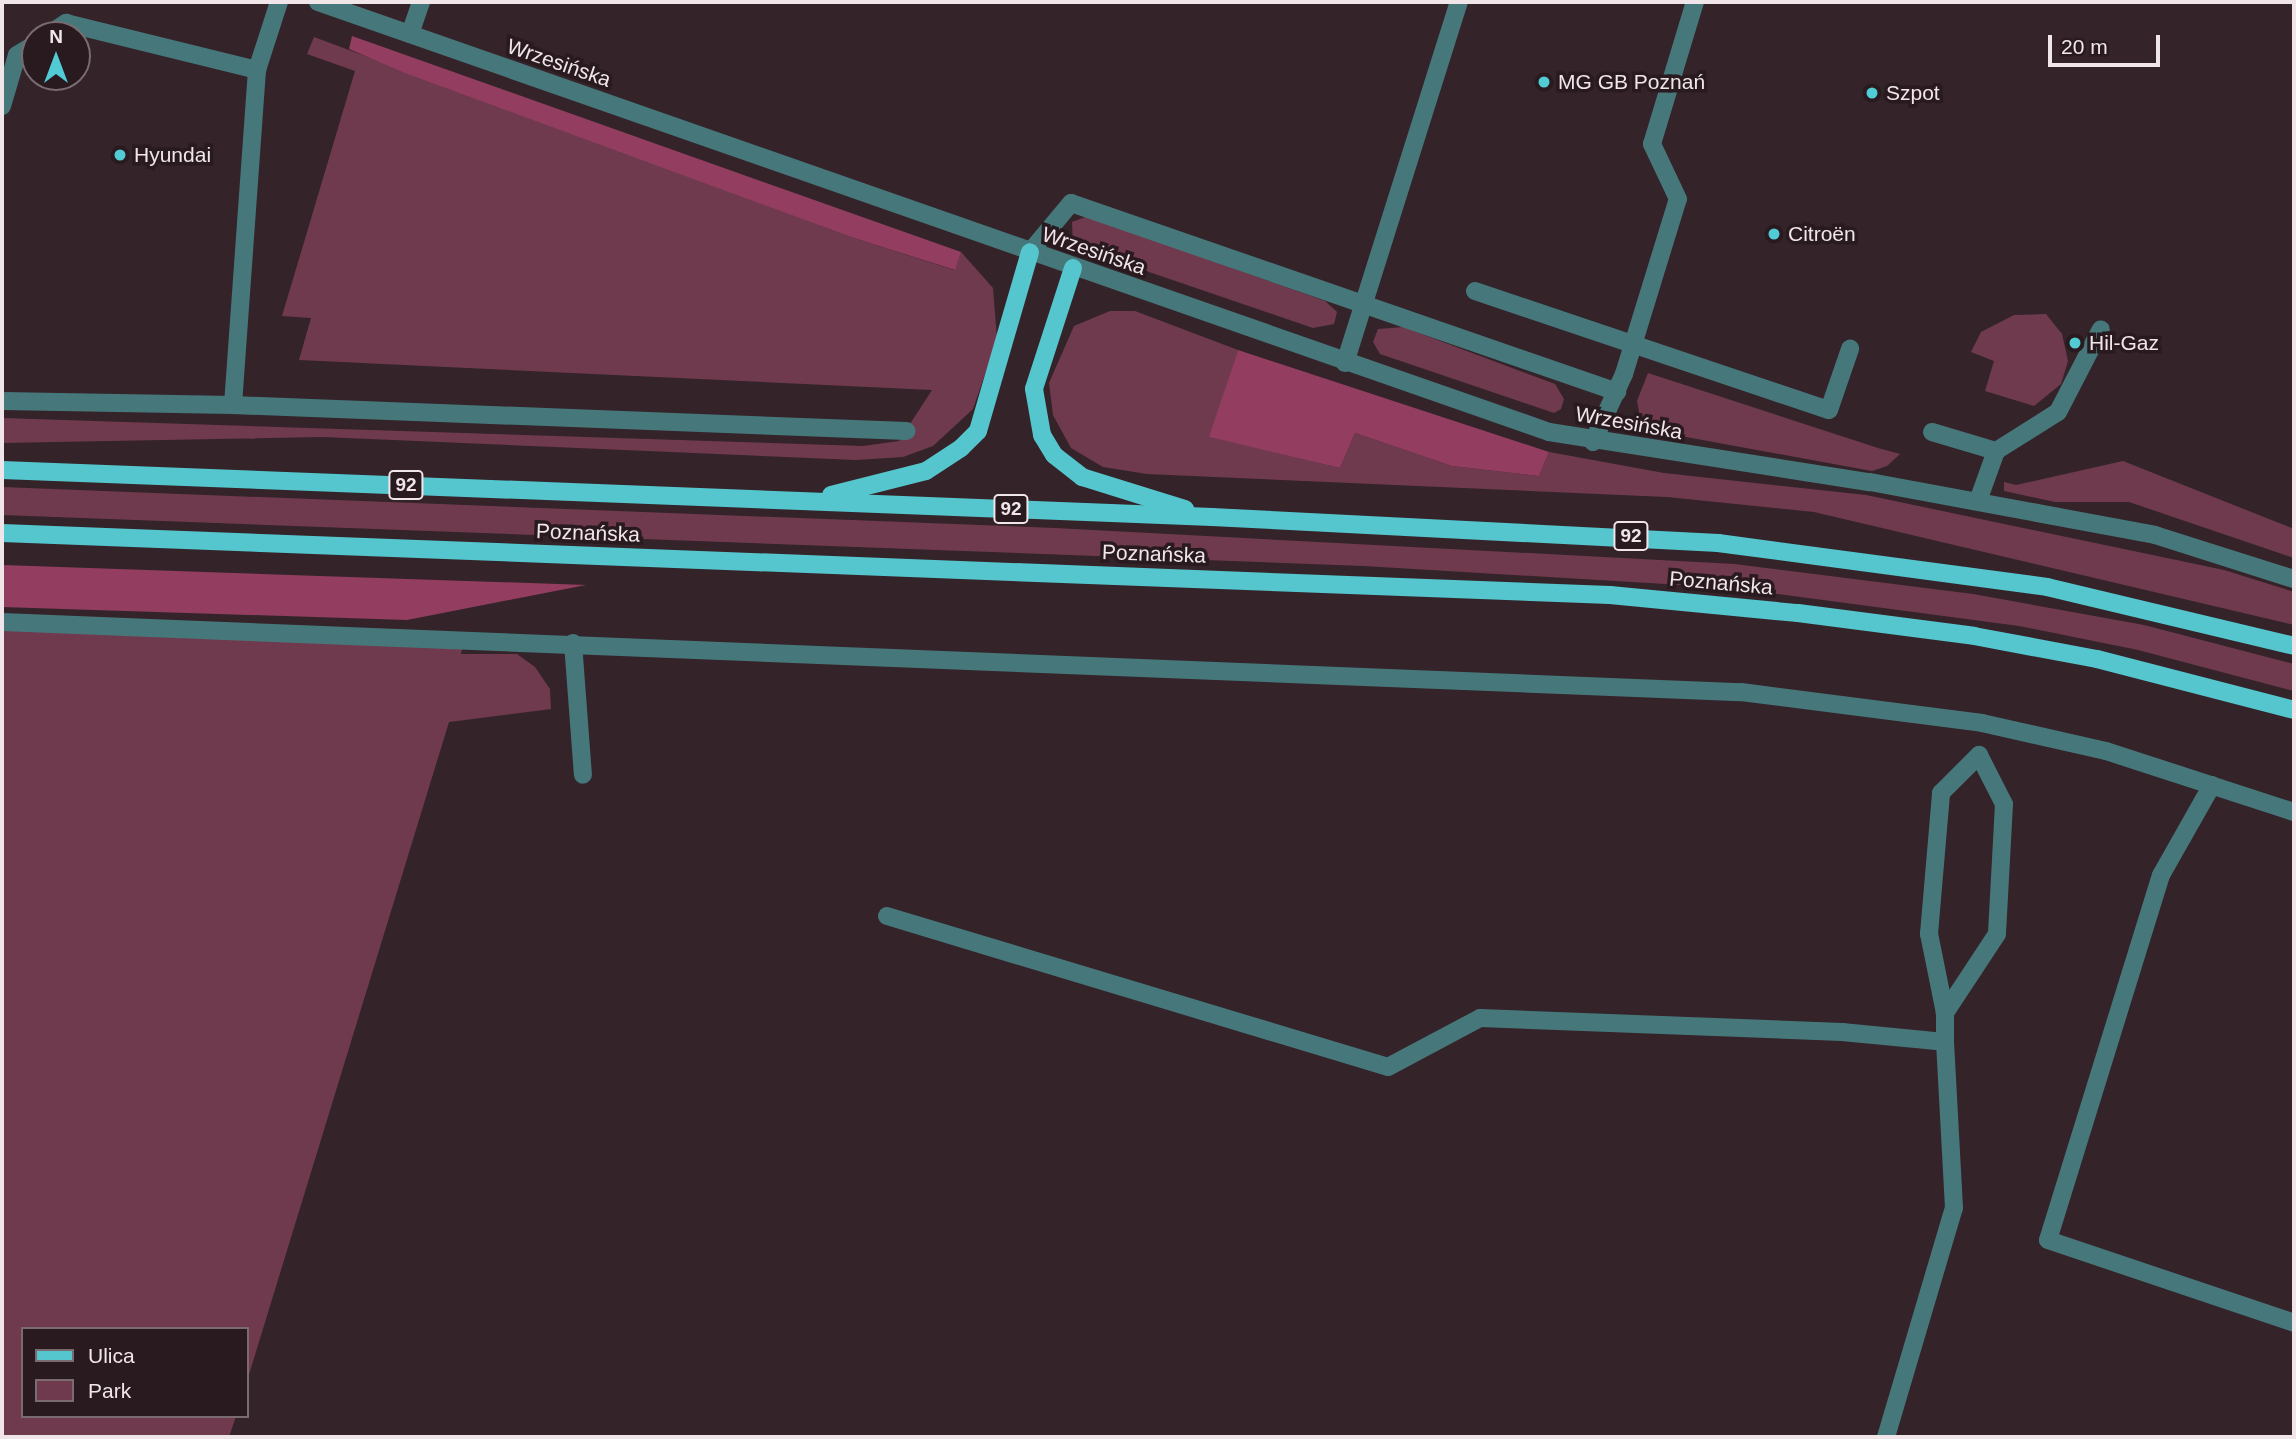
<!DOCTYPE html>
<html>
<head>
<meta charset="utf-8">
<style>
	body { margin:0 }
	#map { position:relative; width:2296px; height:1439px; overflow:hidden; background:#342429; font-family:Arial,sans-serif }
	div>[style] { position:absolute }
	.green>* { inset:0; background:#703a4e }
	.forest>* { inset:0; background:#933e60 }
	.minor>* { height:18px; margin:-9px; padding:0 9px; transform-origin:9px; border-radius:9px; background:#46787b }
	.major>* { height:18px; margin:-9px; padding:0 9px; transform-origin:9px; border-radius:9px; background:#55c6ce }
	.dots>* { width:19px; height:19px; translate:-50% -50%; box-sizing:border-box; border:4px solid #291a1f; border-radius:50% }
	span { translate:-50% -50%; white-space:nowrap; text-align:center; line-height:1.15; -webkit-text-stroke:7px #291a1f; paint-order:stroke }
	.shield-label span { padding:2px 5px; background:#291a1f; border:2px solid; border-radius:5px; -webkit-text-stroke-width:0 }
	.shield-label { font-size:19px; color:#f0e5e9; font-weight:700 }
	.street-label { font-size:21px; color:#f0e5e9 }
	.poi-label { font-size:21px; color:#f0e5e9 }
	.left { translate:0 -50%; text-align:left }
	.frame { position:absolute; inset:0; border:4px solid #f0e5e9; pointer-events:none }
	.legend { position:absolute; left:21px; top:1327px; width:228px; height:91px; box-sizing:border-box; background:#291a1f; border:2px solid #796b70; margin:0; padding:9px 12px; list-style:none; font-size:21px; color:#f0e5e9 }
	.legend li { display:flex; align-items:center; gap:14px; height:35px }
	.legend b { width:35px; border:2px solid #796b70 }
	.north { position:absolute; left:21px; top:21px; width:70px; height:70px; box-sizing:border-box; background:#291a1f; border:2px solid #796b70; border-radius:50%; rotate:0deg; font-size:19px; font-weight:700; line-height:28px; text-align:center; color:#f0e5e9 }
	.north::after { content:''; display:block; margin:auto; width:24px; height:32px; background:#51ccd4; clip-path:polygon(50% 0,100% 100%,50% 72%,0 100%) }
	.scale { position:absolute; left:2048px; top:35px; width:112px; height:32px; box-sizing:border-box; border:4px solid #f0e5e9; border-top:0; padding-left:9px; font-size:21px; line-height:24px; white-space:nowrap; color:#f0e5e9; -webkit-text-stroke:5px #291a1f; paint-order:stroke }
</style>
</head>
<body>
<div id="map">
	<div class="green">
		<div style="clip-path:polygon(314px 37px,854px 238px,954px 270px,961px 252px,993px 288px,997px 339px,973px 409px,933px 446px,903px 457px,856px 460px,323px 437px,2px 443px,2px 418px,863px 446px,899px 441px,932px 390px,299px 360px,311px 318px,282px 316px,355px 71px,307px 54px)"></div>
		<div style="clip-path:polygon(1088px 216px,1325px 301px,1337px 312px,1334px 324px,1313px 328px,1073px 246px,1072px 222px)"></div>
		<div style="clip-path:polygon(1110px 311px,1135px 311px,1238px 350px,1210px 437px,1340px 468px,1355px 433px,1452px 466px,1539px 476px,1549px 452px,1664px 473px,1866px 495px,2224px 570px,2294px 592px,2294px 625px,1814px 512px,1667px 497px,1147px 474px,1103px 467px,1071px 448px,1053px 415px,1049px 383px,1074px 326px)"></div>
		<div style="clip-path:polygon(2046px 314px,2062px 334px,2068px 361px,2061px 384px,2034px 406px,1985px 391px,1994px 361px,1971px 352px,1981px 332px,2014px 315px)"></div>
		<div style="clip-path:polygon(1403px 327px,1555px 384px,1564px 399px,1561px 409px,1554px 413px,1380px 354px,1373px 342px,1378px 329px)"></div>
		<div style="clip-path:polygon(1648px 373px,1878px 448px,1900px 454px,1887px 466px,1872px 471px,1659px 432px,1641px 422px,1637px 401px)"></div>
		<div style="clip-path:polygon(2123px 461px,2294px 529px,2294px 558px,2129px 502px,2055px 502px,2004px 491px,2004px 482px,2016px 485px)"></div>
		<div style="clip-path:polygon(2px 487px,1055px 528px,1735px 564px,1973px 594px,2144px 625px,2294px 664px,2294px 691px,2138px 650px,2019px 626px,1732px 588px,1364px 566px,2px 515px)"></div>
		<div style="clip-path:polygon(2px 622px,464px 639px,461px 654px,517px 654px,535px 667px,550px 689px,551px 709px,449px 722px,247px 1381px,247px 1329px,23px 1329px,23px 1416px,236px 1416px,229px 1437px,2px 1437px)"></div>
	</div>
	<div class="forest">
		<div style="clip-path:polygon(352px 36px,961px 252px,955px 270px,854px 238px,405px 73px,349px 49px)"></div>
		<div style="clip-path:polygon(1238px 350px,1549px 452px,1539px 476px,1452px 466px,1355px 433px,1340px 468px,1209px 437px)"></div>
		<div style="clip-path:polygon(2px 565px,586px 585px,407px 620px,2px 607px)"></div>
	</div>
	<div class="minor">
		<div style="left:318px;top:2px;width:1304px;rotate:19.25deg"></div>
		<div style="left:1549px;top:432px;width:325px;rotate:8.9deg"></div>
		<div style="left:1870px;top:482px;width:290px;rotate:10.5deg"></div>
		<div style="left:2155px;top:535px;width:146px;rotate:17.6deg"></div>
		<div style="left:410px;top:34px;width:34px;rotate:-71deg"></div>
		<div style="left:48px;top:35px;width:22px;rotate:-34deg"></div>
		<div style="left:66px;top:23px;width:197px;rotate:13.8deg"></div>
		<div style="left:257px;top:70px;width:336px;rotate:94.1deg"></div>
		<div style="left:257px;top:70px;width:71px;rotate:-72.1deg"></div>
		<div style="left:2px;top:106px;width:53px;rotate:-73.6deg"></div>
		<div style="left:17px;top:55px;width:21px;rotate:-31deg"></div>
		<div style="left:1030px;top:252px;width:64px;rotate:-50.1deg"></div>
		<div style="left:1071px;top:203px;width:578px;rotate:19.09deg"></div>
		<div style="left:1475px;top:291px;width:373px;rotate:18.6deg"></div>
		<div style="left:1829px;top:410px;width:65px;rotate:-71deg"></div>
		<div style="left:1345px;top:363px;width:379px;rotate:-72.5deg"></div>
		<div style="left:2px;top:401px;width:231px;rotate:1deg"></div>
		<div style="left:233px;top:405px;width:674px;rotate:2.21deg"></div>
		<div style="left:1932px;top:432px;width:67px;rotate:16.5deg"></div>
		<div style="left:1593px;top:442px;width:75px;rotate:-65.5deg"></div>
		<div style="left:1624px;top:374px;width:183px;rotate:-72.9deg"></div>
		<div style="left:1678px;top:199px;width:61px;rotate:-115.3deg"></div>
		<div style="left:1652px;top:144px;width:148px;rotate:-73.2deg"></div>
		<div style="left:1978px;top:501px;width:53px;rotate:-70.2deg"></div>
		<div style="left:1996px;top:451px;width:73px;rotate:-32.2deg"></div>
		<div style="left:2058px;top:412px;width:93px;rotate:-62.6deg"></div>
		<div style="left:2px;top:622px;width:1740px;rotate:2.31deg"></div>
		<div style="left:1741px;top:692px;width:243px;rotate:7.3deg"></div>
		<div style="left:1982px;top:723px;width:127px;rotate:12.7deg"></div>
		<div style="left:2106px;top:751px;width:198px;rotate:18deg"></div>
		<div style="left:573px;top:643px;width:132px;rotate:85.7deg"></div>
		<div style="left:1979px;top:755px;width:55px;rotate:63deg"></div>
		<div style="left:2004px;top:804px;width:130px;rotate:93.1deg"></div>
		<div style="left:1997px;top:934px;width:95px;rotate:123.4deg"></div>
		<div style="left:1945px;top:1013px;width:81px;rotate:-101.4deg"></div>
		<div style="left:1929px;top:934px;width:142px;rotate:-85.1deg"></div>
		<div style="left:1941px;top:793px;width:54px;rotate:-45deg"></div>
		<div style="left:2212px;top:785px;width:103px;rotate:119.5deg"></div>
		<div style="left:2161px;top:875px;width:382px;rotate:107.2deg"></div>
		<div style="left:2048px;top:1240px;width:260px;rotate:18.6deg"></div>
		<div style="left:887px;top:916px;width:523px;rotate:16.77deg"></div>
		<div style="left:1388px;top:1067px;width:104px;rotate:-28deg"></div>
		<div style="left:1480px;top:1018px;width:362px;rotate:2.2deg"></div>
		<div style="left:1842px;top:1032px;width:103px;rotate:5.5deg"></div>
		<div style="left:1945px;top:1042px;width:29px;rotate:-90deg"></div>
		<div style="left:1886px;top:1437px;width:239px;rotate:-73.5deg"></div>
		<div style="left:1954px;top:1208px;width:166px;rotate:-93.1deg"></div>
	</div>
	<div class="major">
		<div style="left:1073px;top:268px;width:127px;rotate:107.9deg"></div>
		<div style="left:1034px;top:389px;width:47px;rotate:80.1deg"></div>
		<div style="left:1042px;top:435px;width:23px;rotate:59deg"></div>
		<div style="left:1054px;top:455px;width:36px;rotate:38deg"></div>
		<div style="left:1082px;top:477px;width:108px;rotate:17.3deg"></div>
		<div style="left:2px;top:470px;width:1211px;rotate:2.22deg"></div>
		<div style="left:1212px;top:517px;width:507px;rotate:2.94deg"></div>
		<div style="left:1718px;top:543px;width:332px;rotate:7.6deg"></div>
		<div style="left:2047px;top:587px;width:254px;rotate:13.4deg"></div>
		<div style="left:831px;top:495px;width:98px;rotate:-14.2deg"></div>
		<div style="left:926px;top:471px;width:42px;rotate:-33.3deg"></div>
		<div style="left:961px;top:448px;width:24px;rotate:-45deg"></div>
		<div style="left:978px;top:431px;width:186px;rotate:-73.8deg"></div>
		<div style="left:2px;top:533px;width:1609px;rotate:2.21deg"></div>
		<div style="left:1610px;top:595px;width:189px;rotate:5.5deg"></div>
		<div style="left:1798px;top:613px;width:177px;rotate:7.4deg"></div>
		<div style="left:1974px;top:636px;width:125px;rotate:10.6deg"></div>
		<div style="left:2097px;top:659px;width:203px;rotate:14.5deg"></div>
	</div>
	<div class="dots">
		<div style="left:1544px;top:82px;background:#51ccd4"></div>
		<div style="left:1872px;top:93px;background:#51ccd4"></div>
		<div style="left:120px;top:155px;background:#51ccd4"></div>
		<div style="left:1774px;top:234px;background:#51ccd4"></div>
		<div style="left:2075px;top:343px;background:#51ccd4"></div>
	</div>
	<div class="shield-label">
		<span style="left:406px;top:485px">92</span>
		<span style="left:1011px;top:509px">92</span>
		<span style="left:1631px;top:536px">92</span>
	</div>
	<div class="street-label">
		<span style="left:559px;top:63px;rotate:19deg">Wrzesińska</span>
		<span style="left:1094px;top:251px;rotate:19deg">Wrzesińska</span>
		<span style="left:1629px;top:423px;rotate:10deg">Wrzesińska</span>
		<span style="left:588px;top:533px;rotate:2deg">Poznańska</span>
		<span style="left:1154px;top:554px;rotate:2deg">Poznańska</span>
		<span style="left:1721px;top:583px;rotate:5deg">Poznańska</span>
	</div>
	<div class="poi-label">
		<span class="left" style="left:1558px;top:82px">MG GB Poznań</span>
		<span class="left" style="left:1886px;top:93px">Szpot</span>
		<span class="left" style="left:134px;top:155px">Hyundai</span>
		<span class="left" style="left:1788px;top:234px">Citroën</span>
		<span class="left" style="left:2089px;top:343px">Hil-Gaz</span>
	</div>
	<div class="frame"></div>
	<ul class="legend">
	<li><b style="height:9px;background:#55c6ce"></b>Ulica</li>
	<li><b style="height:19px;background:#703a4e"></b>Park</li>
	</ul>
	<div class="north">N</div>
	<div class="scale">20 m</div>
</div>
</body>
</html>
